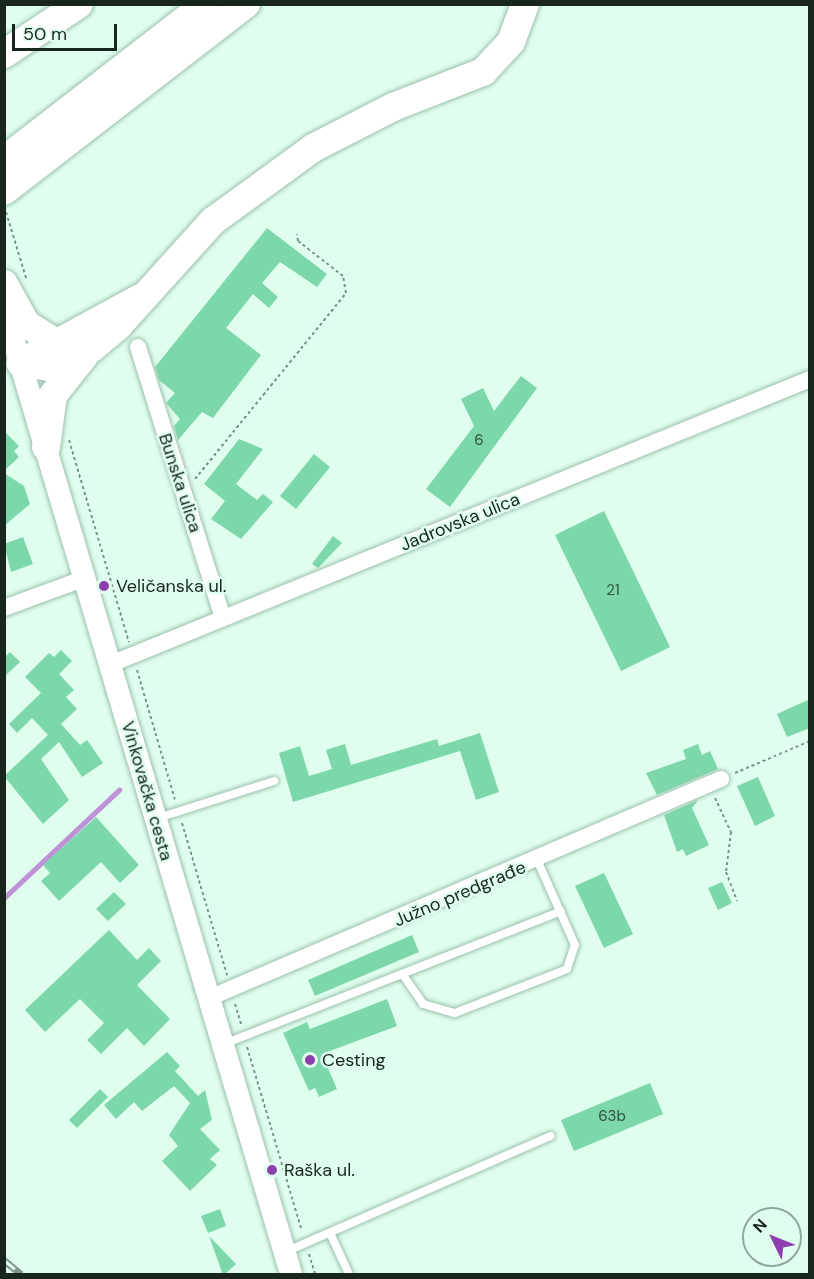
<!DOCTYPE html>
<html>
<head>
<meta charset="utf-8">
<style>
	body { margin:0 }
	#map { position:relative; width:814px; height:1279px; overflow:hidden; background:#e0feee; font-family:"DM Sans",sans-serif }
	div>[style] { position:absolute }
	.stream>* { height:4.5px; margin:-2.25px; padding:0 2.25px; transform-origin:2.25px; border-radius:2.25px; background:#bf91d6 }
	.building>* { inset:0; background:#7cd8ab }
	.path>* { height:2px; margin-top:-1px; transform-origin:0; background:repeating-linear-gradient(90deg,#7e9488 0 3px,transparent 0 6px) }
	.roads { filter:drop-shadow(0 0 2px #9cc0ad) drop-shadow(0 0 2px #9cc0ad) }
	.lane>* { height:8px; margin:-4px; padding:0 4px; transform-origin:4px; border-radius:4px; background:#fff }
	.street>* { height:16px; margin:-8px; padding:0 8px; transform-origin:8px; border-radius:8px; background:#fff }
	.secondary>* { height:22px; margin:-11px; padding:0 11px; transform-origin:11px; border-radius:11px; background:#fff }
	.highway>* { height:28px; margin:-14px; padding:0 14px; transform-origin:14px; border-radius:14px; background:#fff }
	.rail>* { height:7px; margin-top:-3.5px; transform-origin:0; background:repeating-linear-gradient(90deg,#e0feee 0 14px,#7f9589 0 28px); box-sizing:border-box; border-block:2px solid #7f9589 }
	.dots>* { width:16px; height:16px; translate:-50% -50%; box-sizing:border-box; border:3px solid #e0feee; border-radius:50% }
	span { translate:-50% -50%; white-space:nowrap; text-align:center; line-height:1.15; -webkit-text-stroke:5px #e0feee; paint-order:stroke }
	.number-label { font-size:15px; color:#315241 }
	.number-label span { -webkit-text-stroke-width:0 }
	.street-label { font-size:18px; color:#18261e }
	.poi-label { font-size:18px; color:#18261e }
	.left { translate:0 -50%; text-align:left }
	.frame { position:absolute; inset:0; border:6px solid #18261e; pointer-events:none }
	.north { position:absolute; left:742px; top:1207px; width:60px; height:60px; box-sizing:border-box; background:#e0feee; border:2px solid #90a89b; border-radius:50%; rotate:313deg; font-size:16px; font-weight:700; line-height:24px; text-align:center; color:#18261e }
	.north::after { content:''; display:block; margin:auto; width:21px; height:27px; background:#8d3eaf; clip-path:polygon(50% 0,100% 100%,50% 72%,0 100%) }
	.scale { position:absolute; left:12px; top:24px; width:105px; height:27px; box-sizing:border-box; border:3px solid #18261e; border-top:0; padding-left:8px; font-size:18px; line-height:21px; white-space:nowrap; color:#18261e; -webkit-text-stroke:4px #e0feee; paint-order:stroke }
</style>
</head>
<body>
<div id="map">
	<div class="stream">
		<div style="left:4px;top:898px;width:158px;rotate:-43.2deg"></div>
	</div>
	<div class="building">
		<div style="clip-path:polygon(267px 228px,327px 274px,317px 287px,280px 262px,262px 283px,278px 297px,269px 308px,253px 294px,226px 328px,261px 355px,213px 418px,202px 412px,178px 440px,174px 426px,180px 419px,166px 403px,175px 393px,159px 380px,155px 367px)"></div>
		<div style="clip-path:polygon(521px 376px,537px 388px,450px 507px,426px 489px,474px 426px,461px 399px,483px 388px,494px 411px)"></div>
		<div style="clip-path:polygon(4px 431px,19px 446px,14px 451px,19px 457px,4px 471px)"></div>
		<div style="clip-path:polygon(239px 439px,263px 449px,236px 484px,257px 500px,263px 494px,273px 502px,241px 539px,211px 519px,225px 501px,204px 484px)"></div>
		<div style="clip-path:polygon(314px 454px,330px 467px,296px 509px,280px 496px)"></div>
		<div style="clip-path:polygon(4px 473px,24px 486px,30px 504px,4px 526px)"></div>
		<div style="clip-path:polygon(604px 511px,670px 647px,621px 671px,555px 535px)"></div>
		<div style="clip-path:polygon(333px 536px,342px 543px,318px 568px,312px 564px)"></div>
		<div style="clip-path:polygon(23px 537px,33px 564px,11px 572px,4px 544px)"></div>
		<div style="clip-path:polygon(61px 650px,72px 661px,59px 674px,74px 690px,66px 697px,77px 709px,61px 724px,80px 745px,87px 740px,103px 763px,82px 777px,59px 742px,41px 759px,69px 800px,43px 824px,4px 776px,48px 735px,32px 718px,17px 733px,9px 724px,41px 693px,25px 677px,49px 653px,54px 657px)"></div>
		<div style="clip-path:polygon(10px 652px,20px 662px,4px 677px,4px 658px)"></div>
		<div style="clip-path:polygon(810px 699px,810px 728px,787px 737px,777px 714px)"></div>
		<div style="clip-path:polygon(480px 733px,499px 792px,476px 800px,460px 751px,293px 802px,279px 753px,300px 746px,309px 776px,332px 769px,326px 750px,345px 744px,351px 765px,437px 739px,439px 746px)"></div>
		<div style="clip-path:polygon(698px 744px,702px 755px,710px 751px,718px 769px,657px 795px,646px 773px,686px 759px,683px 750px)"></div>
		<div style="clip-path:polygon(758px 777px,775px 816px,755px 826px,737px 786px)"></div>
		<div style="clip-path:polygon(698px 800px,692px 808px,709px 845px,686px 856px,683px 849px,677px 852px,664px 815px)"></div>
		<div style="clip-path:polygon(96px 817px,139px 865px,120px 883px,101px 862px,59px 901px,41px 881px,50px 873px,43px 865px)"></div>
		<div style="clip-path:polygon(604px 873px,633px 934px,604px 948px,575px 886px)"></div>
		<div style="clip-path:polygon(722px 882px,732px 903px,718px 910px,708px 888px)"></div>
		<div style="clip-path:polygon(114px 892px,126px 904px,108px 921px,96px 909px)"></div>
		<div style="clip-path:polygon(109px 930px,137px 960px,149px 948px,161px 961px,137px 985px,170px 1019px,144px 1046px,127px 1028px,101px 1054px,87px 1040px,104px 1023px,80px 999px,45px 1032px,25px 1010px)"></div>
		<div style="clip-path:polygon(412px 935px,419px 952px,315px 996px,308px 980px)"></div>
		<div style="clip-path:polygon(387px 999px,397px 1026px,322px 1054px,337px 1089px,319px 1097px,315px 1088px,309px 1091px,283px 1033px,307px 1022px,310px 1029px)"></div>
		<div style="clip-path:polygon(167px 1052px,180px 1066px,175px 1071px,198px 1096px,205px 1090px,212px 1120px,200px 1129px,220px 1150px,210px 1159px,217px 1165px,190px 1191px,162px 1161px,178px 1146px,169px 1135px,190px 1103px,174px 1086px,142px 1111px,134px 1102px,116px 1119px,104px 1105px)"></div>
		<div style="clip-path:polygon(650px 1083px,663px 1114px,574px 1151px,561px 1120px)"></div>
		<div style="clip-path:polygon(100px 1089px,108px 1097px,77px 1128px,69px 1120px)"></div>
		<div style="clip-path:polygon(220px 1209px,226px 1226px,208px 1233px,201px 1216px)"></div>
		<div style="clip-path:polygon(209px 1236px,236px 1264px,224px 1275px,223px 1275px)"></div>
	</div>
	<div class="path">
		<div style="left:6px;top:212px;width:72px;rotate:73.1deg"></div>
		<div style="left:69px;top:440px;width:211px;rotate:73.5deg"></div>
		<div style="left:195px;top:479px;width:240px;rotate:-50.9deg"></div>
		<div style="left:346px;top:293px;width:17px;rotate:-100deg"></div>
		<div style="left:343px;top:276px;width:57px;rotate:-142.1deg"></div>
		<div style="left:298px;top:241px;width:7px;rotate:-98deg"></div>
		<div style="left:137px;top:670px;width:135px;rotate:73.7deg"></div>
		<div style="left:735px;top:773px;width:82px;rotate:-23.1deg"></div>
		<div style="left:715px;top:798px;width:38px;rotate:65deg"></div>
		<div style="left:731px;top:832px;width:40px;rotate:97.1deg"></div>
		<div style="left:726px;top:872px;width:31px;rotate:69deg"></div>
		<div style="left:182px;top:823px;width:159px;rotate:73.5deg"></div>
		<div style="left:235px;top:1004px;width:21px;rotate:73deg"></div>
		<div style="left:247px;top:1047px;width:192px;rotate:73.4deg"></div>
		<div style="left:309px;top:1254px;width:21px;rotate:73deg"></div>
	</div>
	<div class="roads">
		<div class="lane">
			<div style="left:158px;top:818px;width:122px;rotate:-17.7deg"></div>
			<div style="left:403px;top:975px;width:35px;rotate:55deg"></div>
			<div style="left:423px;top:1004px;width:33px;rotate:16deg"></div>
			<div style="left:455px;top:1013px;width:120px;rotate:-21.4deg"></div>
			<div style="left:567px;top:969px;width:25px;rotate:-72deg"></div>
			<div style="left:575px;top:945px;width:91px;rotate:-114deg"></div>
			<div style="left:224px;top:1044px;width:362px;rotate:-21.5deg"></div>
			<div style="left:330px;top:1233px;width:45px;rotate:65.1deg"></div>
			<div style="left:285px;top:1252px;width:290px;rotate:-23.6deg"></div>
		</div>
		<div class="street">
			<div style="left:138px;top:347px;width:284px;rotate:72.6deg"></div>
			<div style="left:4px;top:608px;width:86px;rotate:-20.3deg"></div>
			<div style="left:111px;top:664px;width:755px;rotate:-22.18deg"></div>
			<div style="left:209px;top:998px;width:557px;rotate:-23.16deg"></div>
		</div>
		<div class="secondary">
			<div style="left:4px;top:308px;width:1008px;rotate:73.45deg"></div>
		</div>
		<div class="highway">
			<div style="left:4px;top:54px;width:90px;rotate:-33.7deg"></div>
			<div style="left:4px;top:160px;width:255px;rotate:-37.7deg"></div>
			<div style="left:4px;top:191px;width:306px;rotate:-37.7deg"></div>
			<div style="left:4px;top:284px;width:46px;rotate:61.2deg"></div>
			<div style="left:26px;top:324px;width:36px;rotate:32deg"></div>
			<div style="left:140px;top:298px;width:136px;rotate:151.4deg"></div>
			<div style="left:21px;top:363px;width:27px;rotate:8deg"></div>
			<div style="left:48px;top:367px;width:48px;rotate:-23.4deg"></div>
			<div style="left:92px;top:348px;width:35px;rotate:-40deg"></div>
			<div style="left:119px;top:325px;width:140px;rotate:-47.9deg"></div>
			<div style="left:213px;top:221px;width:124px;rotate:-36.1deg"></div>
			<div style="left:313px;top:148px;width:90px;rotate:-27.1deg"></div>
			<div style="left:393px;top:107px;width:97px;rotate:-21.3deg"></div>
			<div style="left:483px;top:72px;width:41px;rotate:-47deg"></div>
			<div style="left:511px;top:42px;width:40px;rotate:-69.8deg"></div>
			<div style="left:46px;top:447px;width:52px;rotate:-82.3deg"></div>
			<div style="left:53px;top:395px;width:50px;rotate:-51.5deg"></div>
		</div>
	</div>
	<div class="rail">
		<div style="left:4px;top:1260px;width:22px;rotate:39deg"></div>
	</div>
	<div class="dots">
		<div style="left:104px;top:586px;background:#8d3eaf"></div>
		<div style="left:310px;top:1060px;background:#8d3eaf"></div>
		<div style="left:272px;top:1170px;background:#8d3eaf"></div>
	</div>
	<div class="number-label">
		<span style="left:479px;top:441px">6</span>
		<span style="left:613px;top:591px">21</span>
		<span style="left:612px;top:1117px">63b</span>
	</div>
	<div class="street-label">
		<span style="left:180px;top:483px;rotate:72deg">Bunska ulica</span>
		<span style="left:460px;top:522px;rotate:-22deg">Jadrovska ulica</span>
		<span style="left:147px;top:791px;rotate:74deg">Vinkovačka cesta</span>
		<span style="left:460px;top:894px;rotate:-23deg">Južno predgrađe</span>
	</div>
	<div class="poi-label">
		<span class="left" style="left:116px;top:586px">Veličanska ul.</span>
		<span class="left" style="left:322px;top:1060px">Cesting</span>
		<span class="left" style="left:284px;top:1170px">Raška ul.</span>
	</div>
	<div class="frame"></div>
	<div class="north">N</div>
	<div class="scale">50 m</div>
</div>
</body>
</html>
